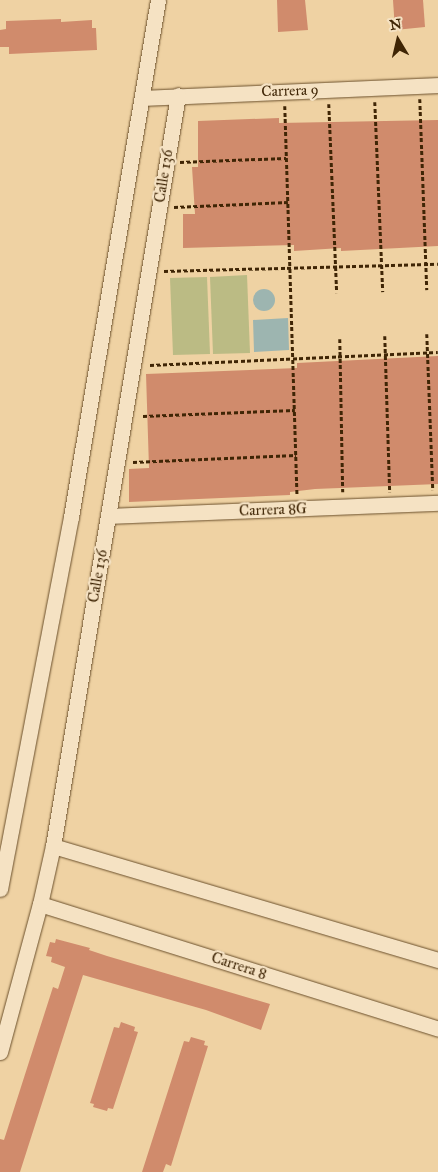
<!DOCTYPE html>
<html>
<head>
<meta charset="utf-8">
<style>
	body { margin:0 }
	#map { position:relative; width:438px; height:1172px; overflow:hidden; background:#efd2a3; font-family:"IM FELL Great Primer",serif }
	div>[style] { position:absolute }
	.green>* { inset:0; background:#bbbb84 }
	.water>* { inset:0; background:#9db5b0 }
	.round { border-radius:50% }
	.building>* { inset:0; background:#d08b6c }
	.path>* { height:2.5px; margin-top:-1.25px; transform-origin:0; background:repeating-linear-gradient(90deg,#3f2505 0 4px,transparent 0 6.5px) }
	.roads { filter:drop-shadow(0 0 1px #6b502c) drop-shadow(0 0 1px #6b502c) }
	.minor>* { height:15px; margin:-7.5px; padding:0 7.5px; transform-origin:7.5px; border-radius:7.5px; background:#f5e2c3 }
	span { translate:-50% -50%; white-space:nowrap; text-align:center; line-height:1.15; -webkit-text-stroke:4.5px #f5e2c3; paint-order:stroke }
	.street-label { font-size:15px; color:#3f2505 }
	.north { position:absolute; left:373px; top:15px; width:50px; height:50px; -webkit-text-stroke:4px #f5e2c3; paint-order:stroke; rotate:351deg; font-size:14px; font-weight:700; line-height:20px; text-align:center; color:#3f2505 }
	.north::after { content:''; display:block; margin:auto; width:18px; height:22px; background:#3f2505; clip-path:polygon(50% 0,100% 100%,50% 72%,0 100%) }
</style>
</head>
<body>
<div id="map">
	<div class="green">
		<div style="clip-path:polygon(247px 275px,250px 353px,213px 354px,210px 277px)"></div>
		<div style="clip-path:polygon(207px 277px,210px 354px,173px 355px,170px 278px)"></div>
	</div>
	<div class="water">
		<div class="round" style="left:253px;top:289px;width:22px;height:22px"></div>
		<div style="clip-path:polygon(288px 318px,289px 350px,254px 352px,253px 320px)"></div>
	</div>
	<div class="building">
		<div style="clip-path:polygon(277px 0,305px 0,308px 30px,278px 32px)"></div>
		<div style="clip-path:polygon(393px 0,423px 0,425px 27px,395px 30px)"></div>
		<div style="clip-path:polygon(61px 19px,61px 22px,92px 20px,92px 28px,96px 28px,97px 50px,9px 54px,9px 47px,0 47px,0 30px,6px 29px,6px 21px)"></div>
		<div style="clip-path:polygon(279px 118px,279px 123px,438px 120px,438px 246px,341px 251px,341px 248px,294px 251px,294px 245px,183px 248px,183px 214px,195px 214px,192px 167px,198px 167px,198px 121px)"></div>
		<div style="clip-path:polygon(438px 356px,438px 484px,315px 489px,290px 492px,290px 495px,129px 502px,129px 469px,149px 468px,146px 374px,297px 368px,297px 363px)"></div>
		<div style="clip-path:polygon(56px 939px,90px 948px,89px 950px,107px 956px,270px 1004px,261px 1030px,206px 1010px,83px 975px,20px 1172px,0 1172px,0 1139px,4px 1140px,53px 987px,58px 989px,65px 967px,51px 962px,52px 957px,46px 956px,50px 942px,55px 943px)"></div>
		<div style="clip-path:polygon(121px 1022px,135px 1027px,134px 1031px,138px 1032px,113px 1109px,108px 1108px,107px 1111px,93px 1107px,94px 1104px,90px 1103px,114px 1027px,119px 1028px)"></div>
		<div style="clip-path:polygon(191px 1037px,205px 1041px,204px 1045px,208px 1046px,171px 1166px,166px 1164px,163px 1172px,142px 1172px,184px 1041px,189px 1042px)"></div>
	</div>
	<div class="path">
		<div style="left:420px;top:99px;width:191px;rotate:87.9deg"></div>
		<div style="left:375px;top:102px;width:190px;rotate:87.6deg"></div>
		<div style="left:329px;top:104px;width:189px;rotate:87.6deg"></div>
		<div style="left:285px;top:106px;width:389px;rotate:88.2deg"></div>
		<div style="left:180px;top:162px;width:106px;rotate:-2.2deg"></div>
		<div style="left:174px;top:207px;width:114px;rotate:-2.5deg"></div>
		<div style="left:164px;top:271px;width:274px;rotate:-1.5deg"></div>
		<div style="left:427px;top:334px;width:156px;rotate:87.8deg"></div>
		<div style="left:385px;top:336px;width:156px;rotate:88.2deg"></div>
		<div style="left:340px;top:339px;width:153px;rotate:88.9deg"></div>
		<div style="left:150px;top:365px;width:288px;rotate:-2.6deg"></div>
		<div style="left:143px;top:416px;width:152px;rotate:-2.3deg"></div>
		<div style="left:133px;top:462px;width:163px;rotate:-2.5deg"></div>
	</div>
	<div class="roads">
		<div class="minor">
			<div style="left:143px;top:98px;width:295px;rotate:-2.5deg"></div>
			<div style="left:108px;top:516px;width:330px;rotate:-2.3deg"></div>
			<div style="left:53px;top:846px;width:402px;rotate:16.5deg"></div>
			<div style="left:0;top:889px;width:379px;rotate:-79.2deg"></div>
			<div style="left:71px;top:517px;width:524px;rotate:-80.45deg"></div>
			<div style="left:40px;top:904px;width:417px;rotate:17.4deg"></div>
			<div style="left:0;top:1052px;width:153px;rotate:-74.9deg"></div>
			<div style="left:40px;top:904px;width:59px;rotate:-77.4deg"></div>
			<div style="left:53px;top:846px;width:761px;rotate:-80.55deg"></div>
		</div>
	</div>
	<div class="street-label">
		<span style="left:290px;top:91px;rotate:-2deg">Carrera 9</span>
		<span style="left:164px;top:176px;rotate:-81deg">Calle 136</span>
		<span style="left:273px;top:510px;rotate:-2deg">Carrera 8G</span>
		<span style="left:98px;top:576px;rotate:-80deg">Calle 136</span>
		<span style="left:239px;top:966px;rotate:18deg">Carrera 8</span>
	</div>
	<div class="north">N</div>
</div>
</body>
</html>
